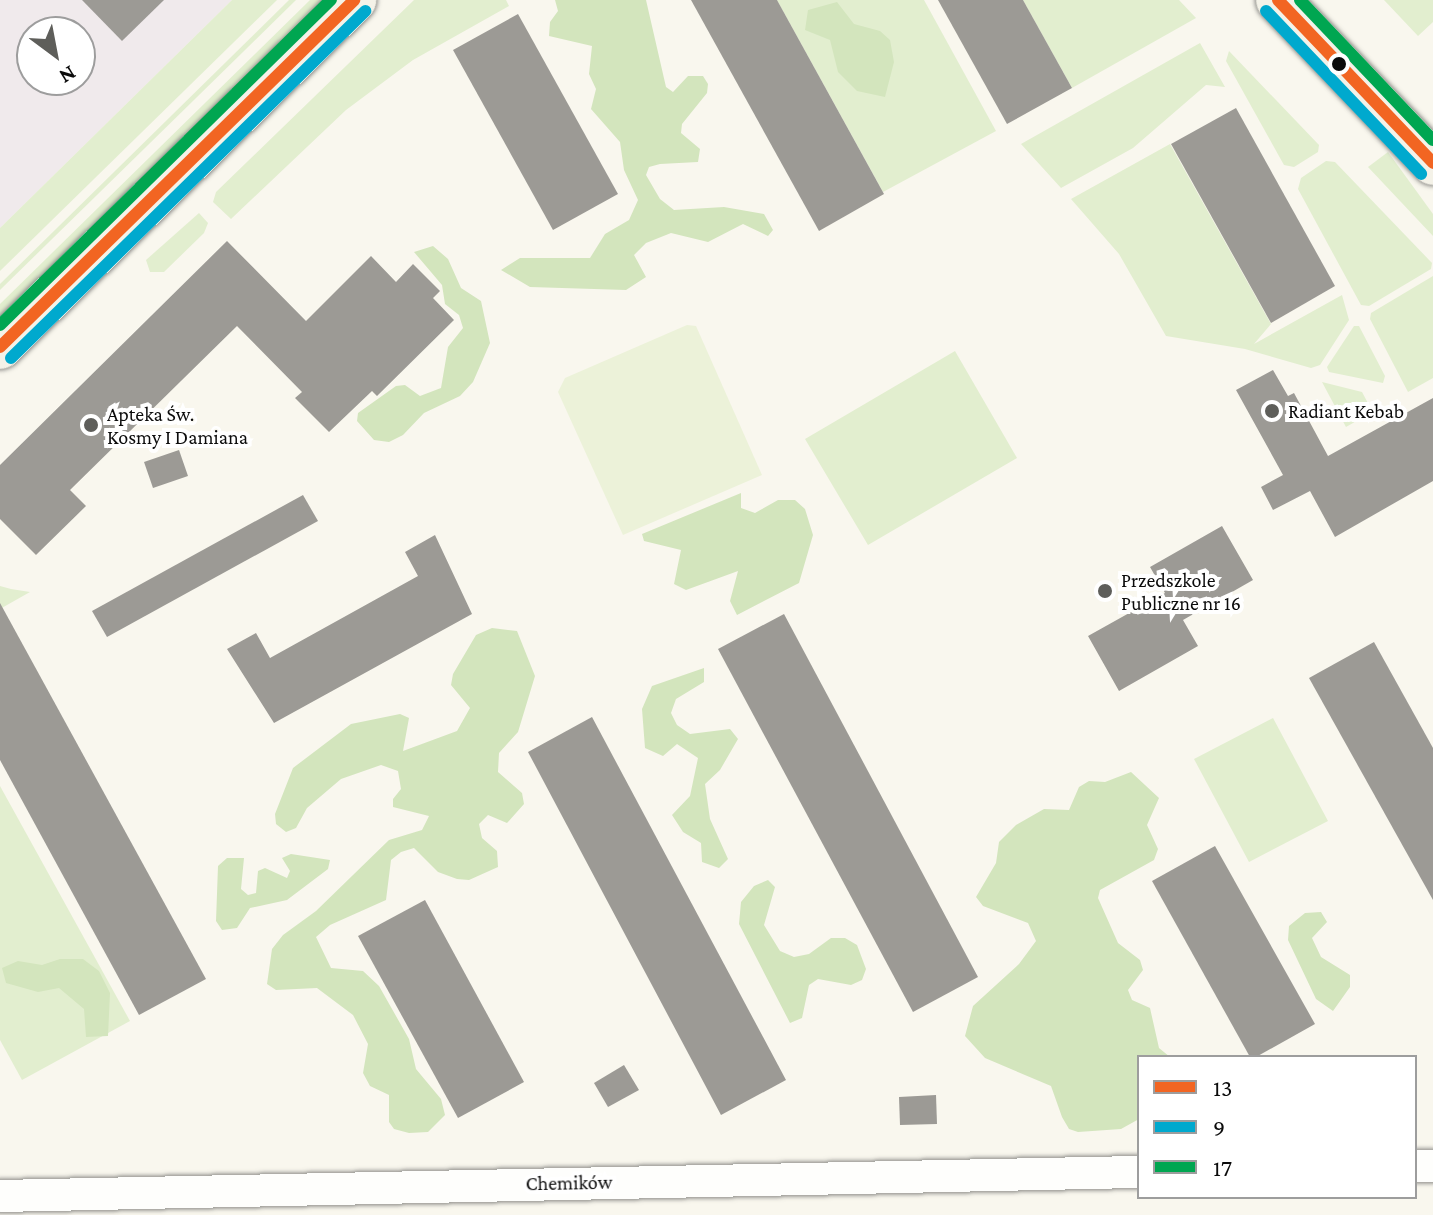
<!DOCTYPE html>
<html>
<head>
<meta charset="utf-8">
<style>
	body { margin:0 }
	#map { position:relative; width:1433px; height:1215px; overflow:hidden; background:#f9f7ee; font-family:"Crimson Pro",serif }
	div>[style] { position:absolute }
	.industrial>* { inset:0; background:#f0eaec }
	.green>* { inset:0; background:#e2eecf }
	.forest>* { inset:0; background:#d3e5bd }
	.pitch>* { inset:0; background:#ecf2d9 }
	.building>* { inset:0; background:#9c9a95 }
	.roads { filter:drop-shadow(0 0 2px #92918d) drop-shadow(0 0 2px #92918d) }
	.street>* { height:32px; margin:-16px; padding:0 16px; transform-origin:16px; border-radius:16px; background:#fefefc }
	.secondary>* { height:44px; margin:-22px; padding:0 22px; transform-origin:22px; border-radius:22px; background:#f4f2e8 }
	.bus-1>* { height:12px; margin:-6px; padding:0 6px; transform-origin:6px; border-radius:6px; background:#f26522 }
	.bus-2>* { height:12px; margin:-6px; padding:0 6px; transform-origin:6px; border-radius:6px; background:#00a9ce }
	.bus-3>* { height:12px; margin:-6px; padding:0 6px; transform-origin:6px; border-radius:6px; background:#00a651 }
	.dots>* { width:22px; height:22px; translate:-50% -50%; box-sizing:border-box; border:4px solid #fff; border-radius:50% }
	span { translate:-50% -50%; white-space:nowrap; text-align:center; line-height:1.15; -webkit-text-stroke:8px #fff; paint-order:stroke }
	.poi-label { font-size:20px; color:#0b0b0b }
	.left { translate:0 -50%; text-align:left }
	.street-label { font-size:20px; color:#0b0b0b }
	.legend { position:absolute; left:1137px; top:1055px; width:280px; height:144px; box-sizing:border-box; background:#fff; border:2px solid #9d9d9d; margin:0; padding:10px 14px; list-style:none; font-size:24px; color:#0b0b0b }
	.legend li { display:flex; align-items:center; gap:16px; height:40px }
	.legend b { width:40px; border:2px solid #9d9d9d }
	.north { position:absolute; left:16px; top:16px; width:80px; height:80px; box-sizing:border-box; background:#fff; border:2px solid #9d9d9d; border-radius:50%; rotate:148deg; font-size:22px; font-weight:700; line-height:32px; text-align:center; color:#0b0b0b }
	.north::after { content:''; display:block; margin:auto; width:28px; height:36px; background:#5e5e5a; clip-path:polygon(50% 0,100% 100%,50% 72%,0 100%) }
</style>
</head>
<body>
<div id="map">
	<div class="industrial">
		<div style="clip-path:polygon(evenodd,0 0,232px 0,0 228px,0 0,32px 32px,80px 32px,80px 80px,32px 80px,32px 32px)"></div>
	</div>
	<div class="green">
		<div style="clip-path:polygon(232px 0,277px 0,0 271px,0 228px)"></div>
		<div style="clip-path:polygon(289px 0,296px 0,0 290px,0 284px)"></div>
		<div style="clip-path:polygon(310px 0,329px 0,0 323px,0 304px)"></div>
		<div style="clip-path:polygon(414px 0,506px 0,509px 6px,413px 60px,346px 110px,231px 219px,213px 202px,216px 192px)"></div>
		<div style="clip-path:polygon(777px 0,924px 0,996px 131px,883px 192px)"></div>
		<div style="clip-path:polygon(1023px 0,1179px 0,1196px 18px,1072px 88px)"></div>
		<div style="clip-path:polygon(1384px 0,1433px 0,1433px 22px,1418px 36px)"></div>
		<div style="clip-path:polygon(1200px 43px,1225px 87px,1206px 85px,1133px 148px,1061px 188px,1021px 144px)"></div>
		<div style="clip-path:polygon(1229px 51px,1319px 145px,1318px 152px,1294px 167px,1284px 165px,1226px 61px)"></div>
		<div style="clip-path:polygon(1170px 144px,1271px 324px,1254px 344px,1342px 295px,1349px 320px,1320px 365px,1311px 368px,1245px 349px,1166px 336px,1119px 254px,1071px 199px)"></div>
		<div style="clip-path:polygon(1388px 152px,1433px 214px,1433px 236px,1368px 167px)"></div>
		<div style="clip-path:polygon(1326px 161px,1335px 162px,1432px 263px,1431px 269px,1369px 306px,1361px 305px,1298px 189px,1301px 178px)"></div>
		<div style="clip-path:polygon(199px 213px,208px 223px,204px 233px,164px 272px,150px 272px,146px 260px)"></div>
		<div style="clip-path:polygon(1433px 276px,1433px 378px,1408px 392px,1370px 319px,1371px 313px)"></div>
		<div style="clip-path:polygon(1354px 326px,1359px 326px,1385px 376px,1383px 383px,1329px 372px,1327px 367px)"></div>
		<div style="clip-path:polygon(955px 351px,1017px 458px,868px 545px,805px 439px)"></div>
		<div style="clip-path:polygon(1322px 382px,1362px 392px,1370px 407px,1367px 415px,1346px 427px)"></div>
		<div style="clip-path:polygon(0 586px,11px 589px,30px 592px,0 609px)"></div>
		<div style="clip-path:polygon(1273px 718px,1328px 821px,1249px 862px,1194px 759px)"></div>
		<div style="clip-path:polygon(0 786px,130px 1021px,22px 1080px,0 1040px)"></div>
	</div>
	<div class="forest">
		<div style="clip-path:polygon(555px 0,646px 0,666px 87px,673px 92px,688px 76px,703px 76px,708px 84px,707px 93px,682px 124px,681px 133px,700px 149px,698px 162px,660px 164px,649px 167px,646px 175px,660px 199px,674px 210px,724px 207px,764px 214px,773px 230px,768px 236px,743px 224px,708px 242px,671px 233px,646px 243px,634px 255px,646px 277px,626px 290px,530px 287px,501px 270px,520px 258px,590px 258px,605px 234px,629px 220px,638px 200px,624px 170px,620px 142px,591px 109px,596px 89px,589px 74px,592px 46px,549px 36px,550px 22px,558px 11px)"></div>
		<div style="clip-path:polygon(837px 2px,854px 24px,880px 31px,890px 40px,894px 62px,885px 97px,857px 91px,838px 72px,830px 40px,805px 30px,808px 10px)"></div>
		<div style="clip-path:polygon(433px 246px,448px 259px,461px 288px,481px 301px,490px 343px,473px 382px,460px 396px,424px 413px,403px 435px,389px 442px,374px 440px,357px 421px,358px 413px,396px 386px,405px 385px,420px 396px,441px 388px,448px 347px,463px 328px,459px 315px,445px 304px,442px 285px,414px 252px)"></div>
		<div style="clip-path:polygon(741px 493px,741px 508px,755px 513px,778px 500px,795px 500px,805px 509px,813px 535px,799px 583px,737px 615px,730px 601px,738px 571px,686px 590px,674px 584px,681px 550px,644px 541px,642px 534px)"></div>
		<div style="clip-path:polygon(492px 628px,517px 631px,535px 676px,518px 732px,499px 753px,498px 772px,522px 793px,524px 804px,507px 823px,488px 815px,479px 824px,482px 838px,497px 851px,498px 867px,469px 880px,457px 879px,438px 872px,414px 848px,401px 852px,391px 860px,386px 900px,330px 925px,316px 937px,331px 968px,363px 971px,379px 986px,409px 1039px,416px 1069px,441px 1099px,445px 1115px,428px 1132px,409px 1133px,394px 1129px,389px 1122px,389px 1095px,370px 1086px,363px 1073px,368px 1044px,353px 1015px,317px 988px,276px 990px,267px 984px,272px 949px,283px 935px,316px 911px,389px 840px,422px 830px,429px 816px,393px 807px,393px 799px,401px 789px,398px 771px,381px 765px,341px 779px,307px 808px,296px 828px,286px 832px,276px 824px,275px 814px,293px 768px,351px 724px,400px 714px,409px 718px,403px 751px,457px 731px,470px 708px,451px 685px,453px 674px,476px 635px)"></div>
		<div style="clip-path:polygon(704px 668px,704px 682px,676px 699px,671px 713px,677px 725px,690px 734px,730px 729px,738px 739px,720px 770px,705px 784px,710px 819px,728px 859px,719px 868px,702px 862px,701px 843px,683px 832px,672px 815px,690px 796px,698px 758px,677px 744px,663px 756px,645px 748px,642px 709px,652px 686px)"></div>
		<div style="clip-path:polygon(1131px 772px,1159px 798px,1147px 825px,1158px 849px,1154px 860px,1100px 890px,1098px 898px,1118px 943px,1140px 960px,1143px 970px,1128px 990px,1132px 1000px,1150px 1008px,1159px 1048px,1170px 1057px,1139px 1057px,1139px 1119px,1121px 1129px,1078px 1132px,1069px 1129px,1062px 1117px,1051px 1086px,985px 1058px,965px 1036px,973px 1006px,1019px 964px,1036px 941px,1028px 923px,983px 906px,976px 897px,996px 863px,999px 842px,1016px 825px,1044px 809px,1069px 810px,1079px 787px,1089px 781px,1105px 782px)"></div>
		<div style="clip-path:polygon(291px 854px,330px 860px,328px 869px,287px 900px,250px 908px,237px 928px,222px 930px,216px 921px,218px 866px,227px 858px,244px 858px,241px 889px,248px 895px,256px 893px,258px 871px,265px 868px,287px 878px,290px 871px,282px 858px)"></div>
		<div style="clip-path:polygon(768px 880px,775px 887px,764px 925px,780px 951px,794px 957px,809px 954px,831px 938px,845px 938px,857px 945px,866px 969px,862px 980px,851px 985px,818px 979px,809px 985px,802px 1018px,790px 1023px,739px 924px,741px 902px,754px 886px)"></div>
		<div style="clip-path:polygon(1321px 912px,1327px 922px,1312px 938px,1321px 957px,1350px 975px,1350px 987px,1333px 1011px,1316px 999px,1288px 940px,1289px 926px,1305px 913px)"></div>
		<div style="clip-path:polygon(60px 959px,83px 959px,99px 971px,110px 993px,108px 1036px,86px 1037px,84px 1009px,59px 988px,38px 992px,6px 983px,2px 968px,18px 961px,42px 965px)"></div>
	</div>
	<div class="pitch">
		<div style="clip-path:polygon(687px 325px,696px 326px,762px 475px,623px 535px,558px 392px,565px 378px)"></div>
	</div>
	<div class="building">
		<div style="clip-path:polygon(82px 0,164px 0,122px 41px)"></div>
		<div style="clip-path:polygon(691px 0,777px 0,884px 194px,819px 231px)"></div>
		<div style="clip-path:polygon(938px 0,1023px 0,1072px 88px,1007px 124px)"></div>
		<div style="clip-path:polygon(518px 14px,618px 194px,553px 230px,453px 50px)"></div>
		<div style="clip-path:polygon(1236px 108px,1335px 286px,1271px 323px,1171px 144px)"></div>
		<div style="clip-path:polygon(227px 241px,306px 321px,371px 256px,396px 282px,413px 264px,440px 291px,433px 298px,454px 320px,377px 396px,372px 391px,329px 432px,295px 398px,302px 392px,237px 326px,70px 490px,86px 506px,36px 555px,0 519px,0 465px)"></div>
		<div style="clip-path:polygon(1273px 370px,1288px 396px,1294px 393px,1328px 456px,1433px 398px,1433px 481px,1335px 537px,1310px 491px,1273px 510px,1261px 487px,1283px 475px,1236px 390px)"></div>
		<div style="clip-path:polygon(179px 450px,188px 476px,153px 488px,144px 462px)"></div>
		<div style="clip-path:polygon(303px 495px,318px 521px,107px 637px,92px 611px)"></div>
		<div style="clip-path:polygon(1222px 526px,1253px 580px,1183px 620px,1198px 646px,1119px 691px,1088px 636px,1165px 593px,1150px 567px)"></div>
		<div style="clip-path:polygon(435px 535px,472px 614px,274px 723px,227px 649px,256px 633px,270px 658px,418px 576px,405px 552px)"></div>
		<div style="clip-path:polygon(0 603px,206px 979px,139px 1015px,0 760px)"></div>
		<div style="clip-path:polygon(784px 614px,978px 977px,913px 1012px,718px 649px)"></div>
		<div style="clip-path:polygon(1374px 642px,1433px 748px,1433px 900px,1309px 678px)"></div>
		<div style="clip-path:polygon(592px 717px,786px 1080px,721px 1115px,528px 752px)"></div>
		<div style="clip-path:polygon(1215px 846px,1315px 1024px,1256px 1057px,1250px 1057px,1152px 881px)"></div>
		<div style="clip-path:polygon(425px 900px,524px 1082px,458px 1118px,358px 936px)"></div>
		<div style="clip-path:polygon(624px 1065px,639px 1090px,608px 1107px,594px 1083px)"></div>
		<div style="clip-path:polygon(936px 1095px,937px 1124px,900px 1125px,899px 1097px)"></div>
	</div>
	<div class="roads">
		<div class="street">
			<div style="left:1415px;top:1166px;width:18px"></div>
			<div style="left:0;top:1196px;width:1139px;rotate:-1.21deg"></div>
		</div>
		<div class="secondary">
			<div style="left:1278px;top:0;width:225px;rotate:46.4deg"></div>
			<div style="left:0;top:347px;width:496px;rotate:-44.4deg"></div>
		</div>
	</div>
	<div class="bus-1">
		<div style="left:1278px;top:0;width:225px;rotate:46.4deg"></div>
		<div style="left:0;top:347px;width:496px;rotate:-44.4deg"></div>
	</div>
	<div class="bus-2">
		<div style="left:1266px;top:11px;width:225px;rotate:46.4deg"></div>
		<div style="left:11px;top:358px;width:496px;rotate:-44.4deg"></div>
	</div>
	<div class="bus-3">
		<div style="left:1300px;top:0;width:193px;rotate:46.5deg"></div>
		<div style="left:0;top:325px;width:464px;rotate:-44.5deg"></div>
	</div>
	<div class="dots">
		<div style="left:1339px;top:64px;background:#0b0b0b"></div>
		<div style="left:1272px;top:411px;background:#5e5e5a"></div>
		<div style="left:91px;top:425px;background:#5e5e5a"></div>
		<div style="left:1105px;top:591px;background:#5e5e5a"></div>
	</div>
	<div class="poi-label">
		<span class="left" style="left:1288px;top:411px">Radiant Kebab</span>
		<span class="left" style="left:107px;top:426px">Apteka Św.<br>Kosmy I Damiana</span>
		<span class="left" style="left:1121px;top:592px">Przedszkole<br>Publiczne nr 16</span>
	</div>
	<div class="street-label">
		<span style="left:569px;top:1183px;rotate:-1deg">Chemików</span>
	</div>
	<ul class="legend">
	<li><b style="height:10px;background:#f26522"></b>13</li>
	<li><b style="height:10px;background:#00a9ce"></b>9</li>
	<li><b style="height:10px;background:#00a651"></b>17</li>
	</ul>
	<div class="north">N</div>
</div>
</body>
</html>
